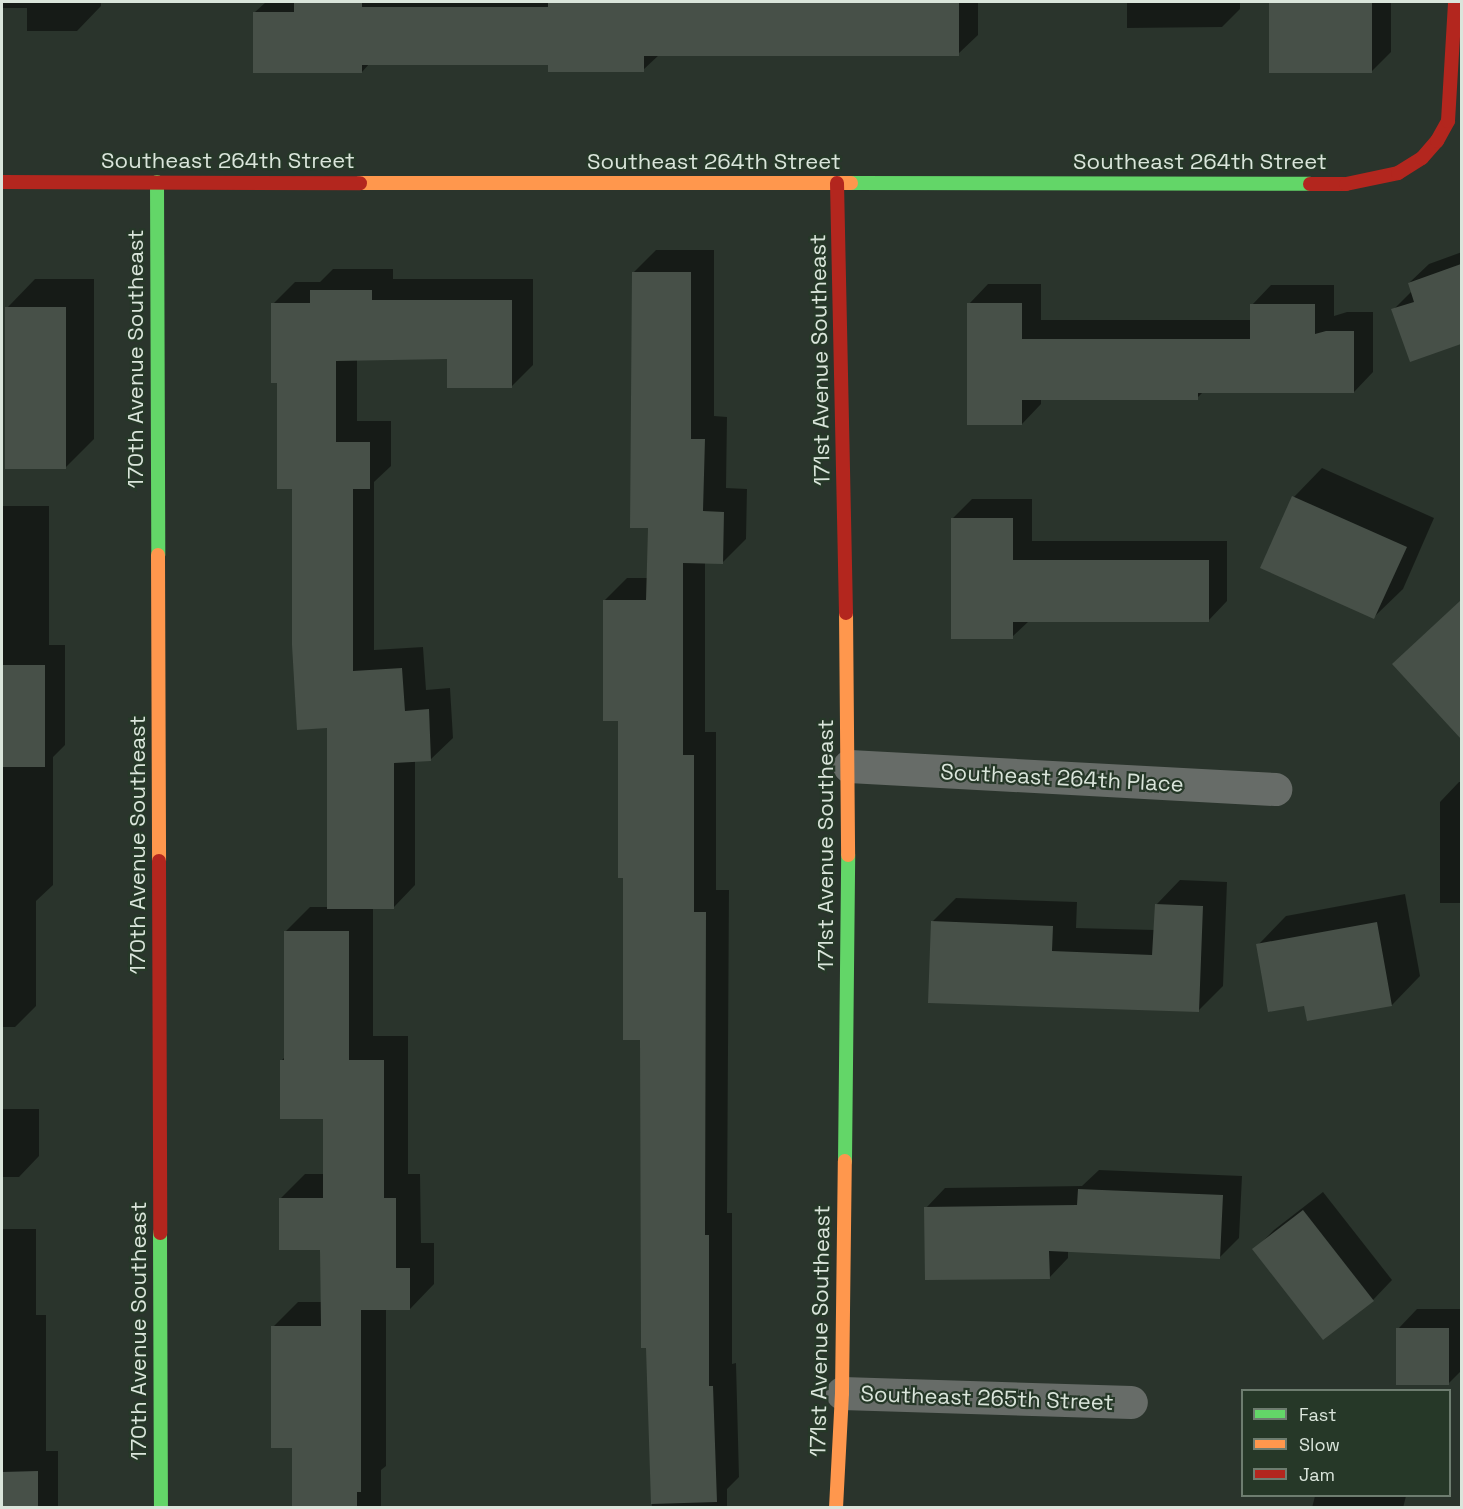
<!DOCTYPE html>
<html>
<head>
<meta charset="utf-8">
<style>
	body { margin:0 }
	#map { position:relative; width:1463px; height:1509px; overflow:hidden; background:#2a342c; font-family:"Space Grotesk",sans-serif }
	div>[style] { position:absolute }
	.shadow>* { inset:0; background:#0007 }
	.building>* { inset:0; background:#475048 }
	.street>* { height:33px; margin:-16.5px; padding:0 16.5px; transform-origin:16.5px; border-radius:16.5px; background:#676c68 }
	.fast>* { height:14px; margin:-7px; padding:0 7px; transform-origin:7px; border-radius:7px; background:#63d668 }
	.slow>* { height:14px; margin:-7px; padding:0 7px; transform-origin:7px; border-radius:7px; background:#ff974d }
	.jam>* { height:14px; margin:-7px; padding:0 7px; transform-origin:7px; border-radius:7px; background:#b3261e }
	span { translate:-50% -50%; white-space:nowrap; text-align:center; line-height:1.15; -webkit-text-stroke:4.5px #263828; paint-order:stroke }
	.street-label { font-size:22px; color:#dae5db }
	.frame { position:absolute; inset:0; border:3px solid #dae5db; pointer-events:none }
	.legend { position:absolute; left:1241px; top:1389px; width:210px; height:108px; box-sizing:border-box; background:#263828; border:2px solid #6e7d70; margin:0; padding:8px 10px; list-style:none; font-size:18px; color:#dae5db }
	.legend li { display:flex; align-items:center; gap:12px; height:30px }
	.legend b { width:30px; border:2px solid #6e7d70 }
</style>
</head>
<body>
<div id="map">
	<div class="shadow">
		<div style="clip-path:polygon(2px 2px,101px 2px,101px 6px,77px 31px,27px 31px,27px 8px,2px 8px)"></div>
		<div style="clip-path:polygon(266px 2px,978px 2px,978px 35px,958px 54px,659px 55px,643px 70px,549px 63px,370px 63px,362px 72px,255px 12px)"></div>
		<div style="clip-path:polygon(1127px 2px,1240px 2px,1240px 9px,1222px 27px,1127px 28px)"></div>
		<div style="clip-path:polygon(1273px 2px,1391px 2px,1391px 52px,1371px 72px,1271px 4px)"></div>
		<div style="clip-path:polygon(656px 250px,714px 250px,714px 416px,727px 417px,726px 488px,747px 489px,746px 539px,723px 562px,705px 562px,705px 732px,716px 732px,716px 890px,729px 890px,727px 1213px,732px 1213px,732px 1364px,736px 1363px,739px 1477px,727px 1489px,727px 1508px,652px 1508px,641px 1038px,625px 877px,619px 720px,604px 601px,627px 578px,648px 578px,650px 527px,633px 273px)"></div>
		<div style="clip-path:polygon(1462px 252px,1462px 342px,1411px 361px,1393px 310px,1412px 291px,1409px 283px,1429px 264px)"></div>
		<div style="clip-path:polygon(333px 269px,393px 269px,393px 279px,533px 279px,533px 365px,511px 387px,448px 358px,357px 359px,357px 421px,391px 421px,391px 466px,374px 482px,374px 650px,423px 647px,426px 690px,450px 688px,453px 738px,431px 759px,415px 760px,415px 885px,394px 907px,373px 907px,373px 1036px,408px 1036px,408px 1174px,420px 1174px,421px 1243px,434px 1243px,434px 1284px,410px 1309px,386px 1309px,386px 1466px,381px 1470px,381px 1508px,293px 1508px,293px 1446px,273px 1327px,298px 1302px,322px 1302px,322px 1249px,280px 1199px,305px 1174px,324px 1174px,324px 1118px,281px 1061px,285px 1057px,285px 932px,310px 907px,328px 907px,328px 727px,279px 381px,273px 304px,295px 282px,320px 282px)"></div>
		<div style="clip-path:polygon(35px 279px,94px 279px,94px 439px,65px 468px,7px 308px)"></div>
		<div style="clip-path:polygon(988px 284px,1041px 284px,1041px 320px,1252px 320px,1252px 305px,1271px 285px,1334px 285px,1334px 316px,1347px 312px,1373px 312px,1373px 372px,1354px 392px,1203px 392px,1197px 398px,1041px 398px,1041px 404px,1022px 424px,969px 304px)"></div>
		<div style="clip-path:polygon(1322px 468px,1434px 518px,1403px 589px,1374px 617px,1262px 567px,1294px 497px)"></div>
		<div style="clip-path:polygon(972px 499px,1032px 499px,1032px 541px,1227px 541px,1227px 601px,1208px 621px,1029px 621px,1012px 637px,953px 518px)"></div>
		<div style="clip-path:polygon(2px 506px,49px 506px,49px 645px,65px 645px,65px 745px,53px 757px,53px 885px,36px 901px,36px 1006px,15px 1027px,2px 1027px)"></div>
		<div style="clip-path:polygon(1462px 600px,1462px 736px,1394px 664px)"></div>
		<div style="clip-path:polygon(1459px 782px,1462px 782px,1462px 903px,1440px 903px,1440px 802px)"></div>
		<div style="clip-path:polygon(1180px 880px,1227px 882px,1223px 986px,1198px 1011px,932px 922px,956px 898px,1077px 902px,1076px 928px,1155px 930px,1156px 905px)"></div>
		<div style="clip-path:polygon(1405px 894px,1420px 976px,1392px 1005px,1305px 1004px,1258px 945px,1286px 916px)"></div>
		<div style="clip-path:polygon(2px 1109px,39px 1109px,39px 1156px,19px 1177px,2px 1177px,2px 1229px,36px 1229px,36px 1315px,46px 1315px,46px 1451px,58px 1451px,58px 1508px,2px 1508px)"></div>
		<div style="clip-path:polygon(1099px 1170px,1242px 1176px,1239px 1238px,1220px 1257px,1068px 1250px,1068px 1258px,1049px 1278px,926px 1208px,945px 1188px,1082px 1186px)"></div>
		<div style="clip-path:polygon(1323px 1192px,1392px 1280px,1373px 1300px,1254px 1250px,1274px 1230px)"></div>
		<div style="clip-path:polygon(1417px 1309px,1462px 1309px,1462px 1370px,1448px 1384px,1398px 1329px)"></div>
		<div style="clip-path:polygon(1315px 1496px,1406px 1496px,1403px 1508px,1312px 1508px)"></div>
	</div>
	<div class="building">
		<div style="clip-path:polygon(294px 2px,362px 2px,362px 7px,548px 7px,548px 3px,704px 2px,959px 2px,959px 56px,644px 56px,644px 72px,548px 72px,548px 65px,362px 65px,362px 73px,253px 73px,253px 12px,294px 12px)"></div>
		<div style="clip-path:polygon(1269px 3px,1372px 3px,1372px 73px,1269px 73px)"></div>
		<div style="clip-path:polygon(1461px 264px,1461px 344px,1410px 362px,1391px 309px,1414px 302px,1408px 283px)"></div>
		<div style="clip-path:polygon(632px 272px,691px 272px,691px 439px,705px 439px,703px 511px,724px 512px,723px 564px,683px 563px,683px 755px,694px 755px,694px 912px,706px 912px,705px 1235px,709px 1235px,709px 1386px,713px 1386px,717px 1502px,651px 1504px,646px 1348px,641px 1348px,640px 1040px,623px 1040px,623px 878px,618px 878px,618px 721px,603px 721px,603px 600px,646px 600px,648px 528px,630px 528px)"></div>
		<div style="clip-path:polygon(310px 290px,372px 290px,372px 300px,512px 300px,512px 388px,447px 388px,447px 359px,336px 361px,336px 442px,370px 442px,370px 489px,353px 489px,353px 671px,402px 668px,405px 711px,429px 709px,431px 761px,394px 763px,394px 909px,327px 909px,327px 728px,297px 730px,292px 645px,292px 489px,277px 489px,277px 383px,271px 383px,271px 303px,310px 303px)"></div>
		<div style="clip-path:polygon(967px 303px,1022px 303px,1022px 339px,1250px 339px,1250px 304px,1315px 304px,1315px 334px,1326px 331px,1354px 331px,1354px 393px,1198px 393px,1198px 400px,1022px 400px,1022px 425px,967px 425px)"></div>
		<div style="clip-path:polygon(5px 307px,66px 307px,66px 469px,5px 469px)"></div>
		<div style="clip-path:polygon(1292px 496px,1407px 547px,1374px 619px,1260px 568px)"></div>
		<div style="clip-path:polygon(951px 518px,1013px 518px,1013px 560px,1209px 560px,1209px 622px,1013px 622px,1013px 639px,951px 639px)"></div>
		<div style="clip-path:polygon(1461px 600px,1461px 739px,1392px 664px)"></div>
		<div style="clip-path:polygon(2px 665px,45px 665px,45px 767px,2px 767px)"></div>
		<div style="clip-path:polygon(1155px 904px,1203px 906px,1199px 1012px,928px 1003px,931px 921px,1053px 926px,1052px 951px,1152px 955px)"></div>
		<div style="clip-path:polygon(1377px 922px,1392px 1006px,1307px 1021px,1304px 1006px,1268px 1012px,1256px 944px)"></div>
		<div style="clip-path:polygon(284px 931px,349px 931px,349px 1060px,384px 1060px,384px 1198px,396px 1198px,396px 1268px,410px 1268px,410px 1310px,361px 1310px,361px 1492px,357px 1492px,357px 1508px,292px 1508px,292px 1448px,271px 1448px,271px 1326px,321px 1326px,320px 1250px,279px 1250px,279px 1198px,323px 1198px,323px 1119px,280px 1119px,280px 1060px,284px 1060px)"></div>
		<div style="clip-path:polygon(1078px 1189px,1223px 1195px,1220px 1259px,1049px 1251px,1050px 1279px,925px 1280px,924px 1207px,1077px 1205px)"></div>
		<div style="clip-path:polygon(1303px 1210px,1374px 1301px,1323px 1340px,1252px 1249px)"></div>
		<div style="clip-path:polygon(1396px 1328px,1449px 1328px,1449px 1385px,1396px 1385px)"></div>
		<div style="clip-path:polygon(38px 1471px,38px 1508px,2px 1508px,2px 1472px)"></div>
	</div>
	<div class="street">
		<div style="left:849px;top:766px;width:427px;rotate:3.1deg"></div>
		<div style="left:842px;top:1393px;width:289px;rotate:1.8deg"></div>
	</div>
	<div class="fast">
		<div style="left:157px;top:182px;width:373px;rotate:89.8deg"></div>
		<div style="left:851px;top:183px;width:459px;rotate:0.1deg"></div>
		<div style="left:845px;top:1161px;width:306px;rotate:-89.4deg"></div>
		<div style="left:160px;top:1233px;width:275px;rotate:89.8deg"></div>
	</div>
	<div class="slow">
		<div style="left:360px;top:183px;width:491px"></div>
		<div style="left:158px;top:555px;width:306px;rotate:89.8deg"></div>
		<div style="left:846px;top:613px;width:242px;rotate:89.5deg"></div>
		<div style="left:836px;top:1508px;width:115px;rotate:-87deg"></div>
		<div style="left:842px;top:1393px;width:232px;rotate:-89.3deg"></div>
	</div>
	<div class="jam">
		<div style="left:2px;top:182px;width:358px;rotate:0.2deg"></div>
		<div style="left:837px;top:183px;width:430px;rotate:88.8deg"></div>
		<div style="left:1310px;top:184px;width:36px"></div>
		<div style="left:1346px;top:184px;width:53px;rotate:-11.9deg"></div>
		<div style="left:1398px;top:173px;width:28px;rotate:-32deg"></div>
		<div style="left:1422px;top:158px;width:23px;rotate:-49deg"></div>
		<div style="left:1437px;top:141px;width:23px;rotate:-61deg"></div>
		<div style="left:1448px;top:121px;width:119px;rotate:-86.6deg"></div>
		<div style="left:159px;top:861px;width:372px;rotate:89.8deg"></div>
	</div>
	<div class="street-label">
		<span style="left:228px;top:161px">Southeast 264th Street</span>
		<span style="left:714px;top:162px">Southeast 264th Street</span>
		<span style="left:1200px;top:162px">Southeast 264th Street</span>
		<span style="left:136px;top:359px;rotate:-90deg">170th Avenue Southeast</span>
		<span style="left:820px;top:360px;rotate:-91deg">171st Avenue Southeast</span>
		<span style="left:1062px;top:778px;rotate:3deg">Southeast 264th Place</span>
		<span style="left:138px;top:845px;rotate:-90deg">170th Avenue Southeast</span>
		<span style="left:826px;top:845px;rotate:-90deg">171st Avenue Southeast</span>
		<span style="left:139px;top:1331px;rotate:-90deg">170th Avenue Southeast</span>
		<span style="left:820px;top:1331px;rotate:-89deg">171st Avenue Southeast</span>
		<span style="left:987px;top:1398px;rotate:2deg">Southeast 265th Street</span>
	</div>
	<div class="frame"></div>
	<ul class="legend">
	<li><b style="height:8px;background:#63d668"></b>Fast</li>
	<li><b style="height:8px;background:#ff974d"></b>Slow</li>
	<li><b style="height:8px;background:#b3261e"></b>Jam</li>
	</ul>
</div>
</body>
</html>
